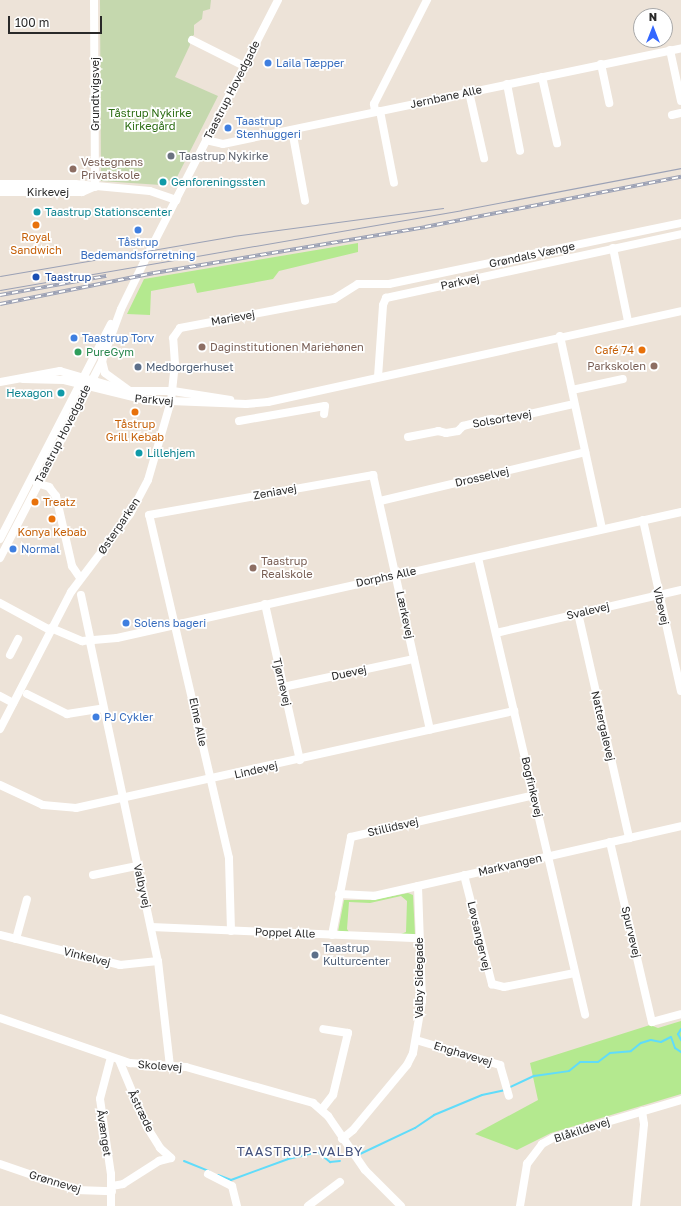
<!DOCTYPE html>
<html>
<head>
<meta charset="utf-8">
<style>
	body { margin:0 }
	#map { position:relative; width:681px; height:1206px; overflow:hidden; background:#ede3d8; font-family:"Golos Text",sans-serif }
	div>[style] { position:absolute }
	.green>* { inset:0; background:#b4e98f }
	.cemetery>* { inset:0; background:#c5d8ae }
	.stream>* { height:2px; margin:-1px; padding:0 1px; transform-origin:1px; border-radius:1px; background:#60dcfa }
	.minor>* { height:8px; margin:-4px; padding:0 4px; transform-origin:4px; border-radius:4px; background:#fff }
	.tram>* { height:1px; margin:-0.5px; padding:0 0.5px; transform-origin:0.5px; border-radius:0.5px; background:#9ba1b5 }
	.rail>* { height:3.5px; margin-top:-1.75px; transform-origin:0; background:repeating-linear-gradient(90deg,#fff 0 6px,#9ba1b5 0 12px); box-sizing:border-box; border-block:1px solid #9ba1b5 }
	.dots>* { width:11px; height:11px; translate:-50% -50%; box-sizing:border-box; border:2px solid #fff; border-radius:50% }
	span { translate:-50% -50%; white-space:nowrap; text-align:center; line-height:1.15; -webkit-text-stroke:3.5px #fff; paint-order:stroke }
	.shop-label { font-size:11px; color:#366cbe }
	.left { translate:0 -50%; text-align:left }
	.street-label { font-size:11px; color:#292929 }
	.park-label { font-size:11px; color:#2b6c12 }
	.worship-label { font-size:11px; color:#5b616d }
	.education-label { font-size:11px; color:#785e54 }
	.right { translate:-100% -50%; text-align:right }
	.culture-label { font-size:11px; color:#0d838f }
	.food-label { font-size:11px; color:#c56008 }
	.transit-label { font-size:11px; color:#164399 }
	.leisure-label { font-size:11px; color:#27864d }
	.service-label { font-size:11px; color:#4e5e75 }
	.quarter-label { font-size:13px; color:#45537e; letter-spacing:1px }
	.north { position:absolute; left:633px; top:8px; width:40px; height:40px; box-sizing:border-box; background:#fff; border:1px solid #a9a9a9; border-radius:50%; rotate:0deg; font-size:11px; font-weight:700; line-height:16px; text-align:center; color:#292929 }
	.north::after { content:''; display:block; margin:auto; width:14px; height:18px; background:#3367ff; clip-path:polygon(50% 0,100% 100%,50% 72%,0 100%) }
	.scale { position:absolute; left:8px; top:16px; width:94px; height:18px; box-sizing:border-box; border:2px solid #292929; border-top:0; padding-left:5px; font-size:12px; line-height:14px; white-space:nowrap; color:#292929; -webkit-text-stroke:3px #fff; paint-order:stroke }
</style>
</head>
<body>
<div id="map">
	<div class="green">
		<div style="clip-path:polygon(358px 243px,358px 252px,279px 271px,273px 279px,197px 293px,194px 283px,151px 291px,150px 315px,127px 314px,144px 279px)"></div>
		<div style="clip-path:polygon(408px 893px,413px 895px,415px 935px,401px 934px,406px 932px,407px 901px,401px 896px,370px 903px,349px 902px,347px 929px,349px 932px,338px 932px,344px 900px,372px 900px)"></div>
		<div style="clip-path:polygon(681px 1021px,681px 1094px,551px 1133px,517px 1150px,475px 1134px,538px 1100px,530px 1063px,650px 1025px,658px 1028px)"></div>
	</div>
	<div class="cemetery">
		<div style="clip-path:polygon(100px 0,211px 0,210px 9px,203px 11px,202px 19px,194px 25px,194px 35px,189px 38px,190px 45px,175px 77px,218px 96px,175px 181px,163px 180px,161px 185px,101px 181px)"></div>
	</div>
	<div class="stream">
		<div style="left:681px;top:1029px;width:6px;rotate:121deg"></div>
		<div style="left:678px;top:1034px;width:7px;rotate:63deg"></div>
		<div style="left:508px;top:1088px;width:29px;rotate:-25deg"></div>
		<div style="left:534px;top:1076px;width:35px;rotate:-8deg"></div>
		<div style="left:569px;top:1071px;width:14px;rotate:-39deg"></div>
		<div style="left:580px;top:1062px;width:18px"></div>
		<div style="left:598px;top:1062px;width:15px;rotate:-37deg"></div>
		<div style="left:610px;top:1053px;width:21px;rotate:-5deg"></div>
		<div style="left:631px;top:1051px;width:13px;rotate:-39deg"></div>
		<div style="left:641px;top:1043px;width:10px;rotate:-17deg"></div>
		<div style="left:651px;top:1040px;width:10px;rotate:11deg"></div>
		<div style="left:661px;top:1042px;width:11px;rotate:-27deg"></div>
		<div style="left:671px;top:1037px;width:12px;rotate:70deg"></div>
		<div style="left:675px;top:1048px;width:7px;rotate:34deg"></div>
		<div style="left:360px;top:1154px;width:61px;rotate:-25.3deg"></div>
		<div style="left:415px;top:1128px;width:23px;rotate:-34deg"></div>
		<div style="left:434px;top:1115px;width:52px;rotate:-22.6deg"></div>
		<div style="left:482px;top:1095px;width:24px;rotate:-12deg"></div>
		<div style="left:184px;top:1161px;width:27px;rotate:22deg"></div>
		<div style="left:218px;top:1175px;width:14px;rotate:21deg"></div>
		<div style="left:231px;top:1180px;width:61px;rotate:-20.2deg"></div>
		<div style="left:288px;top:1159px;width:31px;rotate:-13deg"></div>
		<div style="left:318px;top:1152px;width:16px;rotate:40deg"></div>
		<div style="left:330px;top:1162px;width:10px;rotate:-6deg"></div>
	</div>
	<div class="minor">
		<div style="left:94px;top:0;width:187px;rotate:89.7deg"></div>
		<div style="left:192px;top:40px;width:58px;rotate:26.6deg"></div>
		<div style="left:670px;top:50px;width:52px;rotate:77.8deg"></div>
		<div style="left:601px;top:64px;width:40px;rotate:78deg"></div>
		<div style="left:542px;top:77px;width:68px;rotate:77.2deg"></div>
		<div style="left:507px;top:84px;width:68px;rotate:79deg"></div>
		<div style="left:469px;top:92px;width:68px;rotate:77.2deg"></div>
		<div style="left:380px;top:111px;width:73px;rotate:79deg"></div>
		<div style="left:375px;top:112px;width:8px;rotate:-97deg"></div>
		<div style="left:374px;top:104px;width:117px;rotate:-63deg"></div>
		<div style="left:672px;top:115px;width:9px;rotate:-13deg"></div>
		<div style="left:292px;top:130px;width:72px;rotate:79.6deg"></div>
		<div style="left:206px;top:140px;width:17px;rotate:13deg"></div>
		<div style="left:223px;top:144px;width:468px;rotate:-11.8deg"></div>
		<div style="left:0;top:184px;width:75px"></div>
		<div style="left:75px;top:184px;width:75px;rotate:5.3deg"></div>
		<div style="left:150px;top:191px;width:28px;rotate:19deg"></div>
		<div style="left:0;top:192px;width:82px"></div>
		<div style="left:82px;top:192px;width:13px;rotate:-23deg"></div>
		<div style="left:613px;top:248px;width:75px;rotate:78.4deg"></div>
		<div style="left:560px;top:336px;width:197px;rotate:77.7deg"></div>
		<div style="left:102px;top:361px;width:12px;rotate:76deg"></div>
		<div style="left:105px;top:373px;width:31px;rotate:36deg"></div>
		<div style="left:130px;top:391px;width:43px"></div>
		<div style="left:173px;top:391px;width:58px;rotate:9deg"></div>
		<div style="left:378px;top:377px;width:72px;rotate:-86deg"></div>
		<div style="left:383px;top:305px;width:8px;rotate:-67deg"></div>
		<div style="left:386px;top:298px;width:302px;rotate:-12.2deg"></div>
		<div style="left:23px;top:379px;width:41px;rotate:1.4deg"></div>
		<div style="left:64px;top:380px;width:83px;rotate:13.9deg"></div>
		<div style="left:145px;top:400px;width:101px;rotate:2.3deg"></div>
		<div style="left:246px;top:404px;width:22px;rotate:-5deg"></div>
		<div style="left:268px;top:402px;width:423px;rotate:-12.4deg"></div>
		<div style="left:0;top:382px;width:61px;rotate:-10.4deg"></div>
		<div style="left:60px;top:371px;width:68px;rotate:16.3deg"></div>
		<div style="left:572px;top:390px;width:52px;rotate:-12.2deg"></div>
		<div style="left:239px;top:421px;width:87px;rotate:-9.9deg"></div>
		<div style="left:325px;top:406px;width:8px;rotate:97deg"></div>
		<div style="left:408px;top:437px;width:31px;rotate:-11deg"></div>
		<div style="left:438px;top:431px;width:8px;rotate:14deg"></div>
		<div style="left:446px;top:433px;width:12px;rotate:-9deg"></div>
		<div style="left:458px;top:431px;width:7px;rotate:-45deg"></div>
		<div style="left:463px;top:426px;width:30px;rotate:-14deg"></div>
		<div style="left:492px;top:419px;width:11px;rotate:5deg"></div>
		<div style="left:503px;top:420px;width:73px;rotate:-12.7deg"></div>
		<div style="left:37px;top:483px;width:13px;rotate:18deg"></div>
		<div style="left:49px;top:487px;width:11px;rotate:52deg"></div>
		<div style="left:56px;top:496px;width:72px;rotate:77.1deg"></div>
		<div style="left:72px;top:566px;width:14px;rotate:56deg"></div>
		<div style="left:380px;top:501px;width:211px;rotate:-13.4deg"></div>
		<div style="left:643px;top:520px;width:175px;rotate:77.5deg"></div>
		<div style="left:0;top:539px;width:242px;rotate:-62.7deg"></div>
		<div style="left:0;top:558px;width:222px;rotate:-62.6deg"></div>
		<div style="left:102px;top:361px;width:55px;rotate:-69.9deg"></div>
		<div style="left:121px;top:309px;width:52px;rotate:-63.9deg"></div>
		<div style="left:144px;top:262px;width:294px;rotate:-62.9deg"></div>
		<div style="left:478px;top:558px;width:469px;rotate:76.8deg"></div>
		<div style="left:81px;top:595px;width:48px;rotate:78deg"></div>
		<div style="left:0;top:603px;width:57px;rotate:28.4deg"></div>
		<div style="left:265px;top:604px;width:160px;rotate:77.4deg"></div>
		<div style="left:578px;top:613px;width:231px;rotate:77.2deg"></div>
		<div style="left:51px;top:628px;width:34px;rotate:23deg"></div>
		<div style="left:82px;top:641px;width:35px;rotate:-5deg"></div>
		<div style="left:117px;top:638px;width:578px;rotate:-12.59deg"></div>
		<div style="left:496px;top:633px;width:190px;rotate:-13.1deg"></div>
		<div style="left:90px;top:642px;width:326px;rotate:78deg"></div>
		<div style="left:158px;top:961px;width:106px;rotate:83.5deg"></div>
		<div style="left:10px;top:655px;width:18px;rotate:-63deg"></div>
		<div style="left:283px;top:687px;width:134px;rotate:-12.1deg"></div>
		<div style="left:27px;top:694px;width:45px;rotate:26.6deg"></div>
		<div style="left:67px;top:714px;width:36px;rotate:-9deg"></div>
		<div style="left:0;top:696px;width:15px;rotate:28deg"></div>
		<div style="left:0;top:729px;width:154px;rotate:-62.6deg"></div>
		<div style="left:71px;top:592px;width:98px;rotate:-52.9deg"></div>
		<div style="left:130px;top:514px;width:38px;rotate:-62deg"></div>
		<div style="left:148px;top:480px;width:82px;rotate:-73.8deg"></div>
		<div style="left:171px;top:401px;width:37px;rotate:-84deg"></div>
		<div style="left:175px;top:364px;width:26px;rotate:-94deg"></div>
		<div style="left:173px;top:338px;width:12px;rotate:-55deg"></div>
		<div style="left:180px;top:328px;width:157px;rotate:-10.7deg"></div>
		<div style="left:334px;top:299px;width:28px;rotate:-32deg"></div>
		<div style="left:358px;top:284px;width:31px"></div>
		<div style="left:389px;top:284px;width:298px;rotate:-11.8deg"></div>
		<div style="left:0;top:785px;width:47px;rotate:24.9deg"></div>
		<div style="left:43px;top:805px;width:33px;rotate:5deg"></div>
		<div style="left:76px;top:808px;width:449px;rotate:-12.5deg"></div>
		<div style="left:610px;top:842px;width:185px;rotate:76.9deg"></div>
		<div style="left:652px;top:1022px;width:30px;rotate:-15deg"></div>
		<div style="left:93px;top:875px;width:45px;rotate:-11.6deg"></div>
		<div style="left:464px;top:875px;width:113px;rotate:75.6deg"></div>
		<div style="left:492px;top:984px;width:12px;rotate:14deg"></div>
		<div style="left:504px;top:987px;width:72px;rotate:-11.2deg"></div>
		<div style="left:339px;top:894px;width:35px;rotate:3deg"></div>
		<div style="left:374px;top:896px;width:315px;rotate:-12.8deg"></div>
		<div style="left:151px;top:927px;width:268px;rotate:2.4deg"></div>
		<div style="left:231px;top:931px;width:73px;rotate:-91.6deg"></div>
		<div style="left:229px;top:858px;width:352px;rotate:-103.1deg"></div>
		<div style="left:149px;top:515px;width:228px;rotate:-10.1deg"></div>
		<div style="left:373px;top:475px;width:261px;rotate:77.4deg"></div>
		<div style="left:0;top:935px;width:124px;rotate:14deg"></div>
		<div style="left:120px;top:965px;width:38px;rotate:-6deg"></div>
		<div style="left:332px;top:935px;width:100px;rotate:-79deg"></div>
		<div style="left:351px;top:837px;width:188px;rotate:-12.9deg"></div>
		<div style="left:16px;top:939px;width:41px;rotate:-74.6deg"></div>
		<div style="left:0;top:1018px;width:138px;rotate:19.1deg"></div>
		<div style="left:130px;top:1063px;width:56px;rotate:4.1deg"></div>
		<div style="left:186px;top:1067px;width:132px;rotate:15.8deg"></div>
		<div style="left:313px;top:1103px;width:20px;rotate:41deg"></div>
		<div style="left:328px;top:1116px;width:65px;rotate:55.6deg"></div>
		<div style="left:365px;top:1170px;width:51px;rotate:45deg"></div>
		<div style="left:416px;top:1040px;width:88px;rotate:16.6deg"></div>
		<div style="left:500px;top:1065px;width:32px;rotate:74deg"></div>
		<div style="left:111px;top:1057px;width:43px;rotate:104.7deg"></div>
		<div style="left:100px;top:1099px;width:76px;rotate:81.7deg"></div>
		<div style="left:111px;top:1174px;width:32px;rotate:90deg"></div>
		<div style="left:119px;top:1060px;width:73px;rotate:67.3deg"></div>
		<div style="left:147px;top:1127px;width:25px;rotate:58deg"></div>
		<div style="left:160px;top:1148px;width:15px;rotate:42deg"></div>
		<div style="left:322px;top:1109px;width:18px;rotate:-52deg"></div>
		<div style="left:333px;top:1095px;width:64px;rotate:-76.4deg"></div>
		<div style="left:348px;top:1033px;width:25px;rotate:-171deg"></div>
		<div style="left:342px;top:1139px;width:14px;rotate:-39deg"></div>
		<div style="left:353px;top:1130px;width:85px;rotate:-50.3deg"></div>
		<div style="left:407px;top:1065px;width:13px;rotate:-63deg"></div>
		<div style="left:413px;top:1053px;width:53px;rotate:-80.2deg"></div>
		<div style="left:422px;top:1001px;width:115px;rotate:-92deg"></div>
		<div style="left:0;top:1164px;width:80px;rotate:18.9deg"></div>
		<div style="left:76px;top:1190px;width:36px;rotate:2deg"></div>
		<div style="left:208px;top:1174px;width:27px;rotate:27deg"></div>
		<div style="left:232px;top:1186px;width:21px;rotate:76deg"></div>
		<div style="left:112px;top:1186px;width:11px;rotate:-10deg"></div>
		<div style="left:123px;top:1184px;width:43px;rotate:-32.6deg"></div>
		<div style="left:159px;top:1161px;width:12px;rotate:-14deg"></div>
		<div style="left:308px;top:1206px;width:40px;rotate:-37deg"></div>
		<div style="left:520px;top:1206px;width:43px;rotate:-80.5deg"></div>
		<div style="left:527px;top:1164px;width:25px;rotate:-53deg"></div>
		<div style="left:542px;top:1144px;width:13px;rotate:-29deg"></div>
		<div style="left:553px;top:1138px;width:134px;rotate:-16.5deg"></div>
		<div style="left:636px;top:1206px;width:82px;rotate:-84.4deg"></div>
		<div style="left:644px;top:1124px;width:13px;rotate:-99deg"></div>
	</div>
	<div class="tram">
		<div style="left:0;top:276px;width:236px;rotate:-9.7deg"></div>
		<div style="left:233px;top:236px;width:212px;rotate:-7.6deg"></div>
		<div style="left:0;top:290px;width:468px;rotate:-9.8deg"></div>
		<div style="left:461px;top:210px;width:224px;rotate:-10.8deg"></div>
	</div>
	<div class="rail">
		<div style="left:0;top:295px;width:108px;rotate:-10.2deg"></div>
		<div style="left:0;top:304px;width:157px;rotate:-11.4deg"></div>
		<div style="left:154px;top:273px;width:275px;rotate:-9.6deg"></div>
		<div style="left:425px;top:227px;width:261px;rotate:-11.1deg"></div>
	</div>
	<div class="dots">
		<div style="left:268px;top:63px;background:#3f7fe0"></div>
		<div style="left:228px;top:128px;background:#3f7fe0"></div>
		<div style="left:171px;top:156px;background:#6b7280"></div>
		<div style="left:73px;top:169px;background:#8d6e63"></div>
		<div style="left:163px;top:182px;background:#0f9aa8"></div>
		<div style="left:37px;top:212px;background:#0f9aa8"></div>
		<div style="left:36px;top:225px;background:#e8710a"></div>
		<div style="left:138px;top:230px;background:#3f7fe0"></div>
		<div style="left:36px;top:277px;background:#1a4fb4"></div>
		<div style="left:74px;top:338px;background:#3f7fe0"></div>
		<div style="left:202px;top:347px;background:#8d6e63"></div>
		<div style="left:642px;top:350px;background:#e8710a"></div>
		<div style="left:78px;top:352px;background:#2e9e5b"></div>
		<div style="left:654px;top:366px;background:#8d6e63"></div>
		<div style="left:138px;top:367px;background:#5c6f8a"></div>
		<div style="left:61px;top:393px;background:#0f9aa8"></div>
		<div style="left:135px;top:412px;background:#e8710a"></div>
		<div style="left:139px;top:453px;background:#0f9aa8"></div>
		<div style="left:35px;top:502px;background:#e8710a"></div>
		<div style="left:52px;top:519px;background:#e8710a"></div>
		<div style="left:13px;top:549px;background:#3f7fe0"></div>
		<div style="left:253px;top:568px;background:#8d6e63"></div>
		<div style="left:126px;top:623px;background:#3f7fe0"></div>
		<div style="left:96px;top:717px;background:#3f7fe0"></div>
		<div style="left:315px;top:955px;background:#5c6f8a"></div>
	</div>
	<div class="shop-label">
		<span class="left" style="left:276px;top:63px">Laila Tæpper</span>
		<span class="left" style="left:236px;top:128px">Taastrup<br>Stenhuggeri</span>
		<span style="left:138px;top:249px">Tåstrup<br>Bedemandsforretning</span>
		<span class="left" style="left:82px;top:338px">Taastrup Torv</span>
		<span class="left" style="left:21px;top:549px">Normal</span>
		<span class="left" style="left:134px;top:623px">Solens bageri</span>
		<span class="left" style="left:104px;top:717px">PJ Cykler</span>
	</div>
	<div class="street-label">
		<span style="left:232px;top:90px;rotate:-63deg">Taastrup Hovedgade</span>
		<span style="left:95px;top:94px;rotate:-90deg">Grundtvigsvej</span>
		<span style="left:446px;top:97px;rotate:-12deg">Jernbane Alle</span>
		<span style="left:48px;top:192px">Kirkevej</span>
		<span style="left:532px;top:255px;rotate:-12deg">Grøndals Vænge</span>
		<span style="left:460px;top:282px;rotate:-12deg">Parkvej</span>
		<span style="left:233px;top:318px;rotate:-10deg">Marievej</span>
		<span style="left:154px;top:400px;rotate:5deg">Parkvej</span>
		<span style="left:502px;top:419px;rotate:-10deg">Solsortevej</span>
		<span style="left:63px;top:434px;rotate:-63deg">Taastrup Hovedgade</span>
		<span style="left:482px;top:477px;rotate:-13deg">Drosselvej</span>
		<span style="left:275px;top:492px;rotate:-10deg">Zeniavej</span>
		<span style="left:119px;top:526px;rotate:-56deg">Østerparken</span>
		<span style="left:386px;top:577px;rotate:-12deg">Dorphs Alle</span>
		<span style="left:661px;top:606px;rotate:77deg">Vibevej</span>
		<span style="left:588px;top:611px;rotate:-13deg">Svalevej</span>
		<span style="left:405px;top:615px;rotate:78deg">Lærkevej</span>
		<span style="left:349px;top:673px;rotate:-12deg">Duevej</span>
		<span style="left:282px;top:682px;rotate:77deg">Tjørnevej</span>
		<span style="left:198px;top:722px;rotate:78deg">Elme Alle</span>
		<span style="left:603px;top:726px;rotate:77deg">Nattergalevej</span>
		<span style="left:256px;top:770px;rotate:-13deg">Lindevej</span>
		<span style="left:532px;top:787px;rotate:77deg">Bogfinkevej</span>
		<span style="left:393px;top:827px;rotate:-13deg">Stillidsvej</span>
		<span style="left:510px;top:865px;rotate:-13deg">Markvangen</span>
		<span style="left:142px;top:886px;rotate:77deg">Valbyvej</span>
		<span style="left:631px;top:932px;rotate:77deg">Spurvevej</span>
		<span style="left:285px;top:933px;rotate:2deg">Poppel Alle</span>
		<span style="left:479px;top:936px;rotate:77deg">Løvsangervej</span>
		<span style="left:87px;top:957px;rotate:14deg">Vinkelvej</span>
		<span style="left:419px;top:978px;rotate:-90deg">Valby Sidegade</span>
		<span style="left:463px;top:1054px;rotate:17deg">Enghavevej</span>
		<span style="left:160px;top:1066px;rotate:4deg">Skolevej</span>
		<span style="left:141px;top:1111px;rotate:64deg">Åstræde</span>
		<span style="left:582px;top:1130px;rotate:-18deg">Blåkildevej</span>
		<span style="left:104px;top:1133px;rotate:81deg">Åvænget</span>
		<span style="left:55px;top:1182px;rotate:17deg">Grønnevej</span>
	</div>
	<div class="park-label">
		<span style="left:150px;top:120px">Tåstrup Nykirke<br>Kirkegård</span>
	</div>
	<div class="worship-label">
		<span class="left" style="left:179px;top:156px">Taastrup Nykirke</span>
	</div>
	<div class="education-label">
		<span class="left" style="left:81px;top:169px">Vestegnens<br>Privatskole</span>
		<span class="left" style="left:210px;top:347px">Daginstitutionen Mariehønen</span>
		<span class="right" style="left:646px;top:366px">Parkskolen</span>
		<span class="left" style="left:261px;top:568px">Taastrup<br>Realskole</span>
	</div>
	<div class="culture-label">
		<span class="left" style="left:171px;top:182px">Genforeningssten</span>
		<span class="left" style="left:45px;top:212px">Taastrup Stationscenter</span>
		<span class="right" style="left:53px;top:393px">Hexagon</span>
		<span class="left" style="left:147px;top:453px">Lillehjem</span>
	</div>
	<div class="food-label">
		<span style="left:36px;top:244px">Royal<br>Sandwich</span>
		<span class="right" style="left:634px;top:350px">Café 74</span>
		<span style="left:135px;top:431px">Tåstrup<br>Grill Kebab</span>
		<span class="left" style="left:43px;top:502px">Treatz</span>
		<span style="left:52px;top:532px">Konya Kebab</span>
	</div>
	<div class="transit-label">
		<span class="left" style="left:45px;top:277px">Taastrup</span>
	</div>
	<div class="leisure-label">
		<span class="left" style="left:86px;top:352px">PureGym</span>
	</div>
	<div class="service-label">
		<span class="left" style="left:146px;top:367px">Medborgerhuset</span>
		<span class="left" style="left:323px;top:955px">Taastrup<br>Kulturcenter</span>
	</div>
	<div class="quarter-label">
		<span style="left:300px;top:1151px">TAASTRUP-VALBY</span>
	</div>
	<div class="north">N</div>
	<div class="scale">100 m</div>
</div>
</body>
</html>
